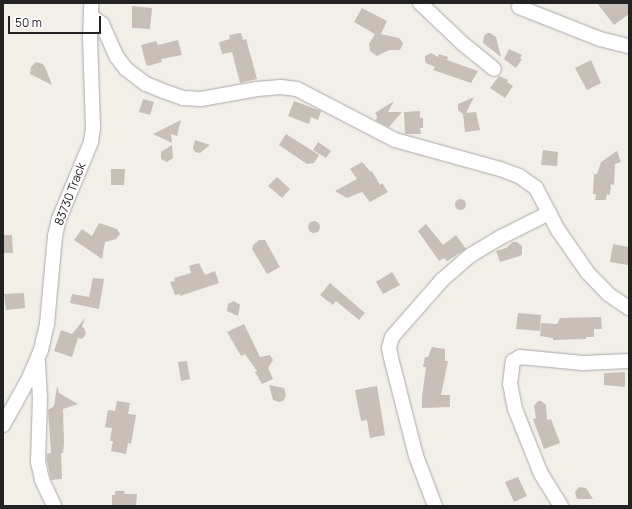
<!DOCTYPE html>
<html>
<head>
<meta charset="utf-8">
<style>
	body { margin:0 }
	#map { position:relative; width:632px; height:509px; overflow:hidden; background:#f2efe9; font-family:Manrope,sans-serif }
	div>[style] { position:absolute }
	.building>* { inset:0; background:#c7bfb8 }
	.round { border-radius:50% }
	.roads { filter:drop-shadow(0 0 1px #a9a9a9) drop-shadow(0 0 1px #a9a9a9) }
	.street>* { height:14px; margin:-7px; padding:0 7px; transform-origin:7px; border-radius:7px; background:#fff }
	span { translate:-50% -50%; white-space:nowrap; text-align:center; line-height:1.15; -webkit-text-stroke:3.5px #fff; paint-order:stroke }
	.street-label { font-size:12px; color:#222 }
	.frame { position:absolute; inset:0; border:4px solid #222; pointer-events:none }
	.scale { position:absolute; left:8px; top:16px; width:93px; height:18px; box-sizing:border-box; border:2px solid #222; border-top:0; padding-left:5px; font-size:12px; line-height:14px; white-space:nowrap; color:#222; -webkit-text-stroke:3px #fff; paint-order:stroke }
</style>
</head>
<body>
<div id="map">
	<div class="building">
		<div style="clip-path:polygon(597px 3px,629px 3px,629px 14px,614px 25px)"></div>
		<div style="clip-path:polygon(132px 6px,152px 8px,150px 29px,132px 28px)"></div>
		<div style="clip-path:polygon(362px 8px,387px 21px,381px 34px,399px 38px,403px 43px,400px 50px,389px 50px,377px 56px,370px 51px,369px 44px,375px 34px,354px 22px)"></div>
		<div style="clip-path:polygon(241px 33px,243px 40px,246px 39px,257px 79px,240px 83px,232px 52px,222px 54px,219px 42px,230px 39px,229px 35px)"></div>
		<div style="clip-path:polygon(487px 33px,490px 33px,496px 37px,501px 57px,483px 43px,484px 36px)"></div>
		<div style="clip-path:polygon(178px 40px,182px 55px,161px 59px,162px 62px,148px 66px,146px 64px,141px 45px,156px 41px,158px 45px)"></div>
		<div style="clip-path:polygon(509px 49px,522px 55px,520px 58px,522px 59px,516px 68px,504px 59px)"></div>
		<div style="clip-path:polygon(431px 53px,438px 57px,439px 54px,448px 57px,447px 60px,478px 71px,471px 83px,433px 70px,435px 67px,426px 63px,425px 60px,425px 56px)"></div>
		<div style="clip-path:polygon(591px 60px,601px 83px,587px 90px,575px 68px)"></div>
		<div style="clip-path:polygon(36px 62px,43px 64px,45px 67px,52px 85px,30px 74px,31px 67px)"></div>
		<div style="clip-path:polygon(499px 76px,508px 80px,507px 82px,513px 86px,505px 98px,490px 88px)"></div>
		<div style="clip-path:polygon(474px 97px,466px 113px,476px 112px,480px 130px,465px 132px,463px 114px,458px 110px,458px 104px)"></div>
		<div style="clip-path:polygon(143px 99px,154px 102px,150px 115px,139px 112px)"></div>
		<div style="clip-path:polygon(294px 101px,321px 111px,318px 120px,311px 117px,309px 124px,288px 116px)"></div>
		<div style="clip-path:polygon(394px 101px,388px 112px,402px 112px,389px 127px,376px 121px,377px 116px,375px 113px)"></div>
		<div style="clip-path:polygon(420px 111px,420px 118px,423px 118px,423px 128px,420px 128px,421px 134px,405px 134px,404px 112px)"></div>
		<div style="clip-path:polygon(181px 120px,177px 136px,171px 134px,172px 143px,153px 134px)"></div>
		<div style="clip-path:polygon(286px 134px,319px 155px,314px 163px,307px 164px,279px 145px)"></div>
		<div style="clip-path:polygon(195px 140px,210px 145px,200px 153px,195px 152px,193px 148px)"></div>
		<div style="clip-path:polygon(318px 142px,331px 151px,326px 158px,313px 150px)"></div>
		<div style="clip-path:polygon(172px 145px,173px 158px,167px 162px,161px 159px,161px 152px)"></div>
		<div style="clip-path:polygon(543px 150px,558px 152px,557px 166px,541px 165px)"></div>
		<div style="clip-path:polygon(617px 151px,621px 162px,615px 164px,614px 185px,611px 184px,610px 195px,607px 194px,606px 200px,595px 200px,596px 194px,593px 194px,594px 174px,597px 174px,601px 162px)"></div>
		<div style="clip-path:polygon(362px 162px,371px 172px,372px 171px,380px 185px,382px 183px,388px 192px,370px 202px,362px 192px,347px 198px,335px 191px,357px 179px,350px 169px)"></div>
		<div style="clip-path:polygon(111px 169px,125px 169px,124px 185px,111px 185px)"></div>
		<div style="clip-path:polygon(277px 177px,290px 189px,282px 198px,268px 186px)"></div>
		<div class="round" style="left:454.5px;top:198.5px;width:11px;height:11px"></div>
		<div class="round" style="left:308px;top:221px;width:12px;height:12px"></div>
		<div style="clip-path:polygon(99px 223px,117px 229px,120px 234px,116px 239px,105px 242px,102px 259px,74px 240px,82px 229px,92px 236px)"></div>
		<div style="clip-path:polygon(426px 224px,443px 245px,456px 235px,466px 249px,447px 261px,444px 258px,439px 261px,418px 231px)"></div>
		<div style="clip-path:polygon(3px 235px,12px 235px,13px 253px,3px 253px)"></div>
		<div style="clip-path:polygon(259px 240px,265px 240px,280px 267px,267px 274px,252px 249px,253px 245px)"></div>
		<div style="clip-path:polygon(513px 242px,517px 242px,522px 246px,522px 254px,520px 256px,500px 262px,496px 251px,506px 248px)"></div>
		<div style="clip-path:polygon(613px 244px,628px 247px,628px 265px,610px 262px)"></div>
		<div style="clip-path:polygon(199px 263px,205px 275px,215px 271px,219px 283px,180px 296px,180px 294px,175px 295px,170px 282px,175px 281px,174px 278px,191px 273px,189px 266px)"></div>
		<div style="clip-path:polygon(392px 272px,400px 285px,383px 294px,376px 282px)"></div>
		<div style="clip-path:polygon(93px 278px,104px 279px,99px 309px,70px 303px,72px 294px,89px 297px)"></div>
		<div style="clip-path:polygon(330px 283px,365px 313px,359px 320px,336px 301px,333px 305px,320px 295px)"></div>
		<div style="clip-path:polygon(24px 293px,25px 308px,6px 310px,4px 294px)"></div>
		<div style="clip-path:polygon(234px 301px,240px 305px,238px 316px,227px 311px,228px 304px)"></div>
		<div style="clip-path:polygon(518px 313px,541px 315px,540px 331px,516px 329px)"></div>
		<div style="clip-path:polygon(601px 317px,602px 329px,594px 329px,594px 337px,586px 337px,586px 339px,553px 340px,553px 338px,540px 336px,541px 323px,557px 324px,560px 318px)"></div>
		<div style="clip-path:polygon(85px 318px,82px 327px,84px 328px,86px 334px,82px 339px,78px 338px,72px 357px,54px 351px,61px 330px,72px 334px)"></div>
		<div style="clip-path:polygon(244px 324px,260px 357px,270px 355px,273px 360px,268px 368px,273px 379px,262px 384px,255px 372px,257px 371px,245px 354px,241px 356px,227px 332px)"></div>
		<div style="clip-path:polygon(432px 347px,445px 349px,445px 361px,448px 361px,441px 395px,450px 395px,450px 407px,422px 408px,422px 397px,426px 367px,423px 367px,425px 357px,428px 357px)"></div>
		<div style="clip-path:polygon(187px 361px,190px 379px,181px 381px,178px 362px)"></div>
		<div style="clip-path:polygon(625px 372px,625px 387px,604px 385px,604px 373px)"></div>
		<div style="clip-path:polygon(269px 385px,284px 388px,286px 395px,283px 401px,279px 402px,273px 400px)"></div>
		<div style="clip-path:polygon(57px 386px,59px 393px,78px 404px,63px 409px,64px 443px,63px 453px,61px 453px,62px 479px,51px 480px,47px 461px,47px 454px,51px 453px,48px 410px,54px 406px)"></div>
		<div style="clip-path:polygon(377px 386px,385px 435px,370px 438px,367px 420px,361px 421px,355px 390px)"></div>
		<div style="clip-path:polygon(117px 401px,130px 403px,128px 414px,136px 415px,131px 444px,128px 443px,126px 454px,111px 451px,113px 441px,110px 441px,112px 428px,105px 427px,108px 410px,115px 411px)"></div>
		<div style="clip-path:polygon(538px 401px,541px 401px,546px 405px,547px 420px,551px 419px,560px 443px,544px 449px,533px 419px,536px 418px,534px 406px)"></div>
		<div style="clip-path:polygon(518px 477px,527px 496px,514px 502px,505px 482px)"></div>
		<div style="clip-path:polygon(579px 487px,586px 488px,593px 499px,577px 499px,575px 492px)"></div>
		<div style="clip-path:polygon(115px 491px,125px 491px,124px 494px,137px 494px,136px 506px,112px 506px,112px 495px,115px 495px)"></div>
	</div>
	<div class="roads">
		<div class="street">
			<div style="left:420px;top:3px;width:58px;rotate:43.6deg"></div>
			<div style="left:462px;top:43px;width:41px;rotate:39.1deg"></div>
			<div style="left:519px;top:7px;width:87px;rotate:21.6deg"></div>
			<div style="left:600px;top:39px;width:30px;rotate:14deg"></div>
			<div style="left:91px;top:16px;width:14px;rotate:36deg"></div>
			<div style="left:102px;top:24px;width:36px;rotate:66deg"></div>
			<div style="left:117px;top:57px;width:15px;rotate:53deg"></div>
			<div style="left:126px;top:69px;width:25px;rotate:37deg"></div>
			<div style="left:146px;top:84px;width:18px;rotate:22deg"></div>
			<div style="left:163px;top:91px;width:21px;rotate:19deg"></div>
			<div style="left:183px;top:98px;width:18px;rotate:3deg"></div>
			<div style="left:201px;top:99px;width:57px;rotate:-10.1deg"></div>
			<div style="left:257px;top:89px;width:24px;rotate:-5deg"></div>
			<div style="left:281px;top:87px;width:16px;rotate:7deg"></div>
			<div style="left:297px;top:89px;width:110px;rotate:27.5deg"></div>
			<div style="left:395px;top:140px;width:109px;rotate:15.4deg"></div>
			<div style="left:500px;top:169px;width:20px;rotate:20deg"></div>
			<div style="left:519px;top:176px;width:21px;rotate:35deg"></div>
			<div style="left:536px;top:188px;width:47px;rotate:62.4deg"></div>
			<div style="left:558px;top:230px;width:52px;rotate:55.1deg"></div>
			<div style="left:588px;top:273px;width:29px;rotate:46deg"></div>
			<div style="left:608px;top:294px;width:25px;rotate:34deg"></div>
			<div style="left:38px;top:362px;width:34px;rotate:87deg"></div>
			<div style="left:40px;top:396px;width:66px;rotate:91.7deg"></div>
			<div style="left:38px;top:462px;width:18px;rotate:77deg"></div>
			<div style="left:42px;top:480px;width:29px;rotate:65deg"></div>
			<div style="left:3px;top:425px;width:54px;rotate:-61deg"></div>
			<div style="left:29px;top:378px;width:30px;rotate:-67deg"></div>
			<div style="left:41px;top:350px;width:27px;rotate:-77deg"></div>
			<div style="left:47px;top:324px;width:88px;rotate:-84.8deg"></div>
			<div style="left:55px;top:236px;width:17px;rotate:-77deg"></div>
			<div style="left:59px;top:219px;width:83px;rotate:-67.4deg"></div>
			<div style="left:91px;top:142px;width:14px;rotate:-82deg"></div>
			<div style="left:93px;top:128px;width:89px;rotate:-91.9deg"></div>
			<div style="left:90px;top:39px;width:36px;rotate:-88deg"></div>
			<div style="left:435px;top:506px;width:53px;rotate:-110.8deg"></div>
			<div style="left:416px;top:456px;width:101px;rotate:-104.3deg"></div>
			<div style="left:391px;top:358px;width:10px;rotate:-101deg"></div>
			<div style="left:389px;top:348px;width:11px;rotate:-75deg"></div>
			<div style="left:392px;top:337px;width:76px;rotate:-48.7deg"></div>
			<div style="left:442px;top:280px;width:38px;rotate:-41deg"></div>
			<div style="left:471px;top:255px;width:35px;rotate:-31deg"></div>
			<div style="left:501px;top:237px;width:54px;rotate:-26.6deg"></div>
			<div style="left:561px;top:506px;width:38px;rotate:-122deg"></div>
			<div style="left:541px;top:474px;width:70px;rotate:-111.8deg"></div>
			<div style="left:515px;top:409px;width:25px;rotate:-101deg"></div>
			<div style="left:510px;top:384px;width:23px;rotate:-83deg"></div>
			<div style="left:513px;top:361px;width:8px;rotate:-30deg"></div>
			<div style="left:520px;top:357px;width:63px;rotate:5.4deg"></div>
			<div style="left:583px;top:363px;width:46px;rotate:-2.5deg"></div>
		</div>
	</div>
	<div class="street-label">
		<span style="left:70px;top:194px;rotate:-69deg">83730 Track</span>
	</div>
	<div class="frame"></div>
	<div class="scale">50 m</div>
</div>
</body>
</html>
